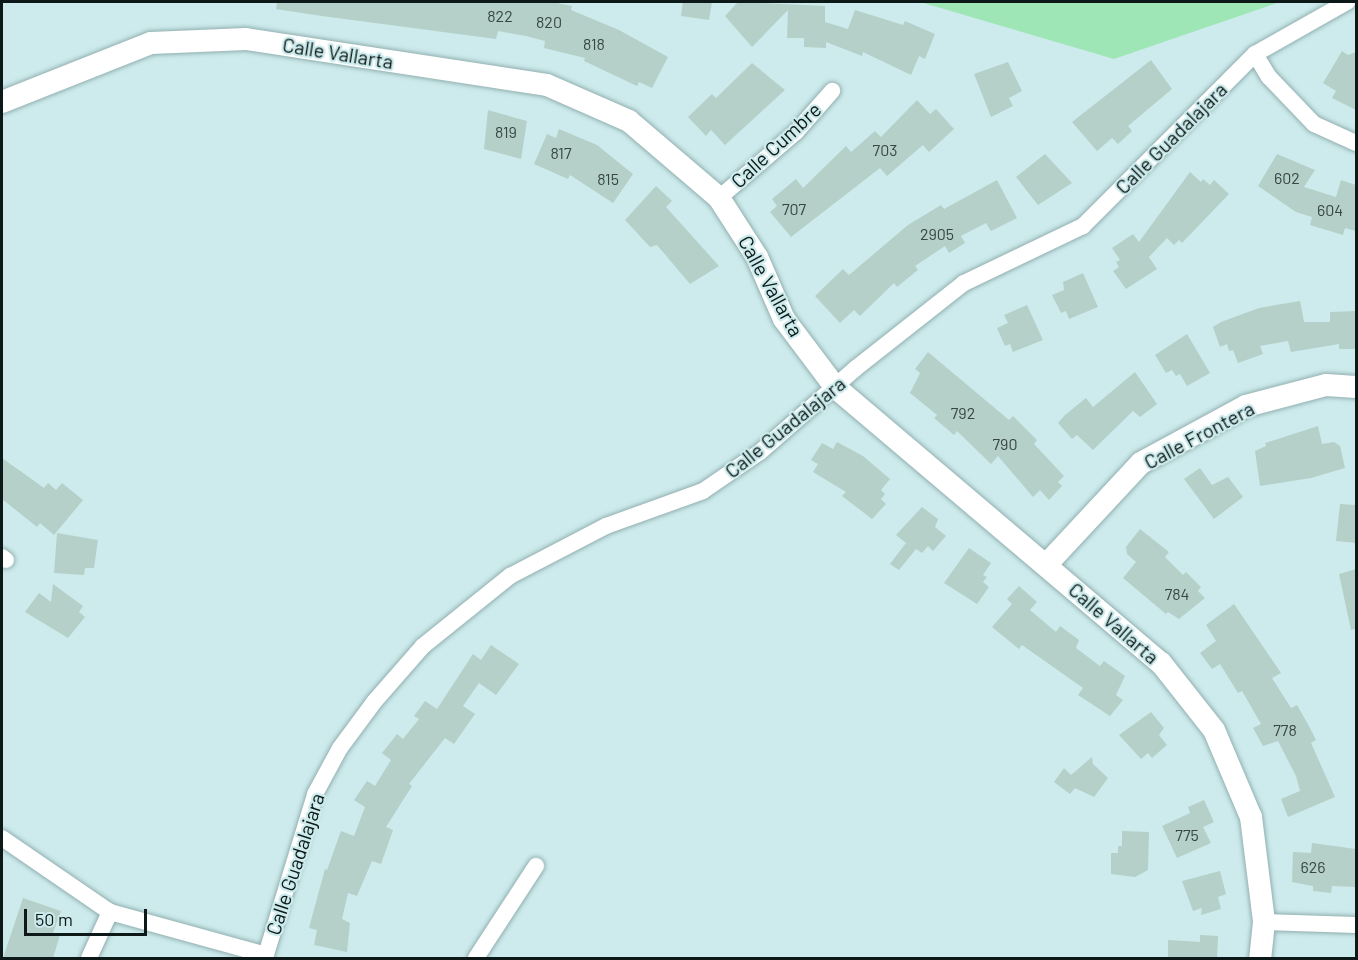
<!DOCTYPE html>
<html>
<head>
<meta charset="utf-8">
<style>
	body { margin:0 }
	#map { position:relative; width:1358px; height:960px; overflow:hidden; background:#cdebec; font-family:Barlow,sans-serif }
	div>[style] { position:absolute }
	.green>* { inset:0; background:#9fe6b6 }
	.building>* { inset:0; background:#b4d0c8 }
	.roads { filter:drop-shadow(0 0 2px #92afb0) drop-shadow(0 0 2px #92afb0) }
	.street>* { height:16px; margin:-8px; padding:0 8px; transform-origin:8px; border-radius:8px; background:#fff }
	.secondary>* { height:22px; margin:-11px; padding:0 11px; transform-origin:11px; border-radius:11px; background:#fff }
	span { translate:-50% -50%; white-space:nowrap; text-align:center; line-height:1.15; -webkit-text-stroke:4.5px #cdebec; paint-order:stroke }
	.number-label { font-size:16px; color:#374644 }
	.number-label span { -webkit-text-stroke-width:0 }
	.street-label { font-size:20px; color:#0d1818 }
	.frame { position:absolute; inset:0; border:3px solid #0d1818; pointer-events:none }
	.scale { position:absolute; left:24px; top:909px; width:123px; height:27px; box-sizing:border-box; border:3px solid #0d1818; border-top:0; padding-left:8px; font-size:18px; line-height:21px; white-space:nowrap; color:#0d1818; -webkit-text-stroke:4px #cdebec; paint-order:stroke }
</style>
</head>
<body>
<div id="map">
	<div class="green">
		<div style="clip-path:polygon(920px 2px,1280px 2px,1114px 59px)"></div>
	</div>
	<div class="building">
		<div style="clip-path:polygon(277px 2px,552px 2px,572px 6px,571px 10px,619px 30px,668px 57px,652px 88px,639px 82px,637px 86px,584px 61px,585px 58px,544px 48px,545px 41px,526px 36px,498px 31px,496px 39px,322px 16px,276px 9px)"></div>
		<div style="clip-path:polygon(683px 2px,712px 2px,709px 20px,681px 16px)"></div>
		<div style="clip-path:polygon(738px 2px,825px 6px,825px 22px,848px 29px,855px 10px,903px 25px,905px 21px,935px 34px,925px 59px,919px 56px,911px 75px,863px 52px,862px 56px,826px 42px,826px 48px,804px 47px,804px 38px,787px 38px,788px 10px,752px 47px,725px 16px)"></div>
		<div style="clip-path:polygon(1342px 51px,1348px 55px,1356px 52px,1356px 110px,1332px 98px,1336px 91px,1323px 83px)"></div>
		<div style="clip-path:polygon(1151px 60px,1172px 89px,1128px 126px,1132px 131px,1118px 144px,1112px 138px,1097px 151px,1072px 122px)"></div>
		<div style="clip-path:polygon(1008px 62px,1022px 91px,1009px 98px,1013px 106px,991px 117px,974px 74px)"></div>
		<div style="clip-path:polygon(752px 63px,785px 90px,725px 145px,711px 130px,706px 136px,688px 117px,712px 94px,716px 98px)"></div>
		<div style="clip-path:polygon(917px 100px,930px 114px,936px 109px,954px 129px,929px 152px,923px 145px,887px 176px,880px 168px,791px 237px,770px 212px,777px 206px,772px 199px,796px 179px,803px 188px,846px 146px,851px 152px,875px 131px,881px 137px)"></div>
		<div style="clip-path:polygon(488px 110px,527px 121px,521px 159px,484px 149px)"></div>
		<div style="clip-path:polygon(559px 129px,597px 145px,633px 174px,613px 203px,570px 175px,568px 179px,534px 164px,547px 134px,556px 138px)"></div>
		<div style="clip-path:polygon(1045px 154px,1072px 183px,1038px 205px,1016px 177px)"></div>
		<div style="clip-path:polygon(1277px 154px,1315px 170px,1304px 187px,1336px 197px,1341px 180px,1356px 185px,1356px 231px,1345px 228px,1343px 235px,1310px 225px,1312px 217px,1296px 212px,1258px 186px)"></div>
		<div style="clip-path:polygon(1190px 172px,1201px 182px,1203px 179px,1210px 185px,1214px 180px,1229px 194px,1182px 243px,1179px 240px,1174px 245px,1167px 238px,1149px 257px,1157px 269px,1126px 289px,1113px 271px,1119px 267px,1116px 262px,1120px 260px,1112px 248px,1133px 234px,1139px 242px)"></div>
		<div style="clip-path:polygon(997px 180px,1017px 218px,991px 231px,986px 223px,961px 236px,965px 243px,949px 253px,945px 246px,915px 266px,918px 270px,897px 287px,894px 283px,860px 316px,854px 310px,840px 323px,815px 296px,843px 269px,849px 275px,908px 225px,941px 205px,944px 209px)"></div>
		<div style="clip-path:polygon(656px 186px,672px 201px,666px 207px,719px 266px,690px 284px,657px 245px,650px 247px,625px 220px)"></div>
		<div style="clip-path:polygon(1083px 273px,1098px 307px,1069px 319px,1066px 311px,1061px 313px,1052px 295px,1064px 290px,1063px 282px)"></div>
		<div style="clip-path:polygon(1300px 301px,1304px 322px,1330px 322px,1330px 312px,1356px 311px,1356px 349px,1339px 349px,1339px 344px,1291px 352px,1288px 341px,1260px 346px,1263px 354px,1238px 363px,1233px 350px,1229px 351px,1227px 344px,1220px 347px,1213px 327px,1221px 322px,1259px 308px)"></div>
		<div style="clip-path:polygon(1027px 305px,1043px 340px,1013px 352px,1010px 344px,1005px 346px,997px 328px,1008px 323px,1004px 315px)"></div>
		<div style="clip-path:polygon(1187px 334px,1210px 373px,1187px 386px,1180px 374px,1176px 376px,1172px 370px,1166px 373px,1155px 355px)"></div>
		<div style="clip-path:polygon(928px 352px,1009px 420px,1013px 416px,1037px 440px,1034px 444px,1064px 476px,1058px 482px,1062px 486px,1049px 500px,1040px 490px,1033px 497px,998px 456px,991px 464px,957px 431px,954px 435px,934px 418px,937px 415px,910px 393px,920px 373px,915px 369px)"></div>
		<div style="clip-path:polygon(1135px 372px,1157px 404px,1140px 417px,1133px 411px,1093px 450px,1077px 435px,1072px 439px,1058px 423px,1065px 415px,1086px 398px,1093px 407px)"></div>
		<div style="clip-path:polygon(1318px 426px,1322px 444px,1334px 442px,1340px 446px,1345px 468px,1311px 478px,1260px 486px,1255px 451px,1266px 446px,1265px 443px)"></div>
		<div style="clip-path:polygon(837px 442px,863px 456px,890px 479px,881px 490px,885px 494px,881px 499px,886px 504px,872px 519px,842px 496px,846px 492px,813px 472px,818px 464px,811px 460px,822px 443px,833px 449px)"></div>
		<div style="clip-path:polygon(2px 458px,44px 488px,48px 483px,56px 490px,62px 483px,83px 500px,54px 535px,40px 523px,37px 527px,2px 499px)"></div>
		<div style="clip-path:polygon(1200px 468px,1212px 485px,1228px 477px,1243px 497px,1214px 519px,1184px 479px)"></div>
		<div style="clip-path:polygon(1340px 504px,1356px 505px,1356px 543px,1336px 541px)"></div>
		<div style="clip-path:polygon(922px 507px,938px 519px,935px 527px,946px 536px,933px 551px,928px 546px,922px 553px,916px 549px,899px 570px,890px 564px,906px 543px,896px 535px)"></div>
		<div style="clip-path:polygon(1140px 529px,1169px 552px,1165px 557px,1183px 575px,1186px 572px,1201px 587px,1198px 591px,1205px 598px,1179px 619px,1168px 612px,1166px 614px,1123px 578px,1136px 562px,1127px 554px,1126px 547px)"></div>
		<div style="clip-path:polygon(57px 533px,98px 540px,94px 568px,85px 568px,84px 575px,54px 573px)"></div>
		<div style="clip-path:polygon(969px 548px,991px 563px,983px 575px,987px 577px,983px 582px,989px 587px,977px 604px,944px 583px)"></div>
		<div style="clip-path:polygon(1356px 569px,1356px 629px,1351px 630px,1339px 574px)"></div>
		<div style="clip-path:polygon(53px 584px,83px 606px,79px 612px,85px 617px,68px 638px,25px 612px,39px 593px,51px 602px)"></div>
		<div style="clip-path:polygon(1019px 586px,1037px 602px,1030px 610px,1056px 632px,1060px 626px,1079px 640px,1076px 648px,1100px 666px,1104px 661px,1125px 676px,1116px 695px,1123px 700px,1110px 716px,1078px 695px,1083px 688px,1022px 645px,1019px 649px,992px 627px,1012px 604px,1007px 599px)"></div>
		<div style="clip-path:polygon(1234px 604px,1281px 673px,1272px 678px,1291px 708px,1297px 705px,1310px 728px,1316px 740px,1311px 743px,1335px 797px,1288px 817px,1281px 799px,1300px 791px,1296px 776px,1278px 741px,1263px 746px,1253px 728px,1261px 724px,1242px 691px,1238px 693px,1220px 664px,1212px 669px,1200px 653px,1216px 641px,1206px 625px)"></div>
		<div style="clip-path:polygon(491px 645px,519px 664px,496px 695px,479px 683px,463px 706px,475px 714px,454px 744px,445px 738px,409px 784px,412px 786px,386px 827px,393px 830px,381px 864px,372px 861px,357px 896px,348px 893px,342px 919px,350px 923px,347px 952px,314px 945px,317px 930px,309px 928px,325px 869px,327px 870px,341px 831px,354px 836px,365px 807px,354px 800px,367px 781px,375px 786px,391px 760px,382px 753px,397px 734px,403px 739px,419px 719px,414px 716px,425px 701px,437px 709px,473px 654px,481px 660px)"></div>
		<div style="clip-path:polygon(1151px 712px,1164px 728px,1159px 735px,1167px 745px,1152px 758px,1148px 753px,1141px 759px,1119px 735px)"></div>
		<div style="clip-path:polygon(1092px 757px,1093px 764px,1108px 778px,1094px 797px,1075px 788px,1070px 794px,1054px 782px,1064px 768px,1071px 775px)"></div>
		<div style="clip-path:polygon(1204px 800px,1214px 822px,1203px 827px,1211px 843px,1177px 858px,1162px 826px,1190px 813px,1188px 807px)"></div>
		<div style="clip-path:polygon(1122px 831px,1149px 832px,1148px 870px,1135px 877px,1111px 874px,1111px 853px,1118px 853px,1118px 846px,1122px 846px)"></div>
		<div style="clip-path:polygon(1312px 843px,1356px 849px,1356px 887px,1332px 886px,1331px 893px,1313px 891px,1313px 886px,1292px 882px,1293px 852px,1311px 853px)"></div>
		<div style="clip-path:polygon(1220px 871px,1226px 894px,1218px 897px,1221px 909px,1201px 915px,1202px 908px,1193px 911px,1182px 881px)"></div>
		<div style="clip-path:polygon(23px 898px,61px 911px,53px 933px,60px 935px,53px 958px,3px 958px)"></div>
		<div style="clip-path:polygon(1200px 935px,1218px 936px,1217px 958px,1168px 958px,1168px 940px,1200px 942px)"></div>
	</div>
	<div class="roads">
		<div class="street">
			<div style="left:1255px;top:54px;width:27px;rotate:59deg"></div>
			<div style="left:1269px;top:77px;width:65px;rotate:46.2deg"></div>
			<div style="left:1314px;top:124px;width:46px;rotate:24.3deg"></div>
			<div style="left:719px;top:198px;width:101px;rotate:-40.6deg"></div>
			<div style="left:796px;top:132px;width:55px;rotate:-48.7deg"></div>
			<div style="left:2px;top:557px;width:5px;rotate:37deg"></div>
			<div style="left:2px;top:838px;width:131px;rotate:34.4deg"></div>
			<div style="left:110px;top:912px;width:162px;rotate:15.4deg"></div>
			<div style="left:1264px;top:922px;width:92px;rotate:1.9deg"></div>
			<div style="left:89px;top:958px;width:51px;rotate:-65.5deg"></div>
			<div style="left:265px;top:958px;width:171px;rotate:-73deg"></div>
			<div style="left:315px;top:794px;width:52px;rotate:-61.5deg"></div>
			<div style="left:340px;top:748px;width:57px;rotate:-53.5deg"></div>
			<div style="left:374px;top:702px;width:74px;rotate:-48.8deg"></div>
			<div style="left:423px;top:646px;width:112px;rotate:-38.8deg"></div>
			<div style="left:510px;top:576px;width:108px;rotate:-27.5deg"></div>
			<div style="left:606px;top:526px;width:103px;rotate:-19.8deg"></div>
			<div style="left:703px;top:491px;width:69px;rotate:-34.4deg"></div>
			<div style="left:760px;top:452px;width:128px;rotate:-41.2deg"></div>
			<div style="left:856px;top:368px;width:137px;rotate:-38.2deg"></div>
			<div style="left:964px;top:283px;width:132px;rotate:-25.6deg"></div>
			<div style="left:1083px;top:226px;width:243px;rotate:-45deg"></div>
			<div style="left:1255px;top:54px;width:106px;rotate:-29.5deg"></div>
			<div style="left:476px;top:958px;width:110px;rotate:-56.9deg"></div>
		</div>
		<div class="secondary">
			<div style="left:2px;top:102px;width:160px;rotate:-21.6deg"></div>
			<div style="left:151px;top:43px;width:95px;rotate:-2.4deg"></div>
			<div style="left:246px;top:39px;width:304px;rotate:8.7deg"></div>
			<div style="left:547px;top:85px;width:90px;rotate:23.7deg"></div>
			<div style="left:629px;top:121px;width:118px;rotate:40.5deg"></div>
			<div style="left:719px;top:198px;width:70px;rotate:57.2deg"></div>
			<div style="left:757px;top:257px;width:68px;rotate:66.5deg"></div>
			<div style="left:784px;top:319px;width:85px;rotate:53.1deg"></div>
			<div style="left:835px;top:387px;width:427px;rotate:40.3deg"></div>
			<div style="left:1161px;top:663px;width:85px;rotate:51.7deg"></div>
			<div style="left:1214px;top:730px;width:95px;rotate:67deg"></div>
			<div style="left:1251px;top:817px;width:106px;rotate:82.9deg"></div>
			<div style="left:1264px;top:922px;width:36px;rotate:96deg"></div>
			<div style="left:1047px;top:564px;width:138px;rotate:-47.1deg"></div>
			<div style="left:1141px;top:463px;width:119px;rotate:-28.5deg"></div>
			<div style="left:1246px;top:406px;width:83px;rotate:-14.7deg"></div>
			<div style="left:1326px;top:385px;width:30px;rotate:4deg"></div>
		</div>
	</div>
	<div class="number-label">
		<span style="left:500px;top:16px">822</span>
		<span style="left:549px;top:22px">820</span>
		<span style="left:594px;top:44px">818</span>
		<span style="left:506px;top:132px">819</span>
		<span style="left:885px;top:150px">703</span>
		<span style="left:561px;top:153px">817</span>
		<span style="left:1287px;top:178px">602</span>
		<span style="left:608px;top:179px">815</span>
		<span style="left:794px;top:209px">707</span>
		<span style="left:1330px;top:210px">604</span>
		<span style="left:937px;top:234px">2905</span>
		<span style="left:963px;top:413px">792</span>
		<span style="left:1005px;top:444px">790</span>
		<span style="left:1177px;top:594px">784</span>
		<span style="left:1285px;top:730px">778</span>
		<span style="left:1187px;top:835px">775</span>
		<span style="left:1313px;top:867px">626</span>
	</div>
	<div class="street-label">
		<span style="left:338px;top:53px;rotate:9deg">Calle Vallarta</span>
		<span style="left:1171px;top:138px;rotate:-45deg">Calle Guadalajara</span>
		<span style="left:776px;top:145px;rotate:-43deg">Calle Cumbre</span>
		<span style="left:771px;top:286px;rotate:61deg">Calle Vallarta</span>
		<span style="left:785px;top:427px;rotate:-39deg">Calle Guadalajara</span>
		<span style="left:1199px;top:435px;rotate:-28deg">Calle Frontera</span>
		<span style="left:1114px;top:623px;rotate:41deg">Calle Vallarta</span>
		<span style="left:295px;top:864px;rotate:-72deg">Calle Guadalajara</span>
	</div>
	<div class="frame"></div>
	<div class="scale">50 m</div>
</div>
</body>
</html>
